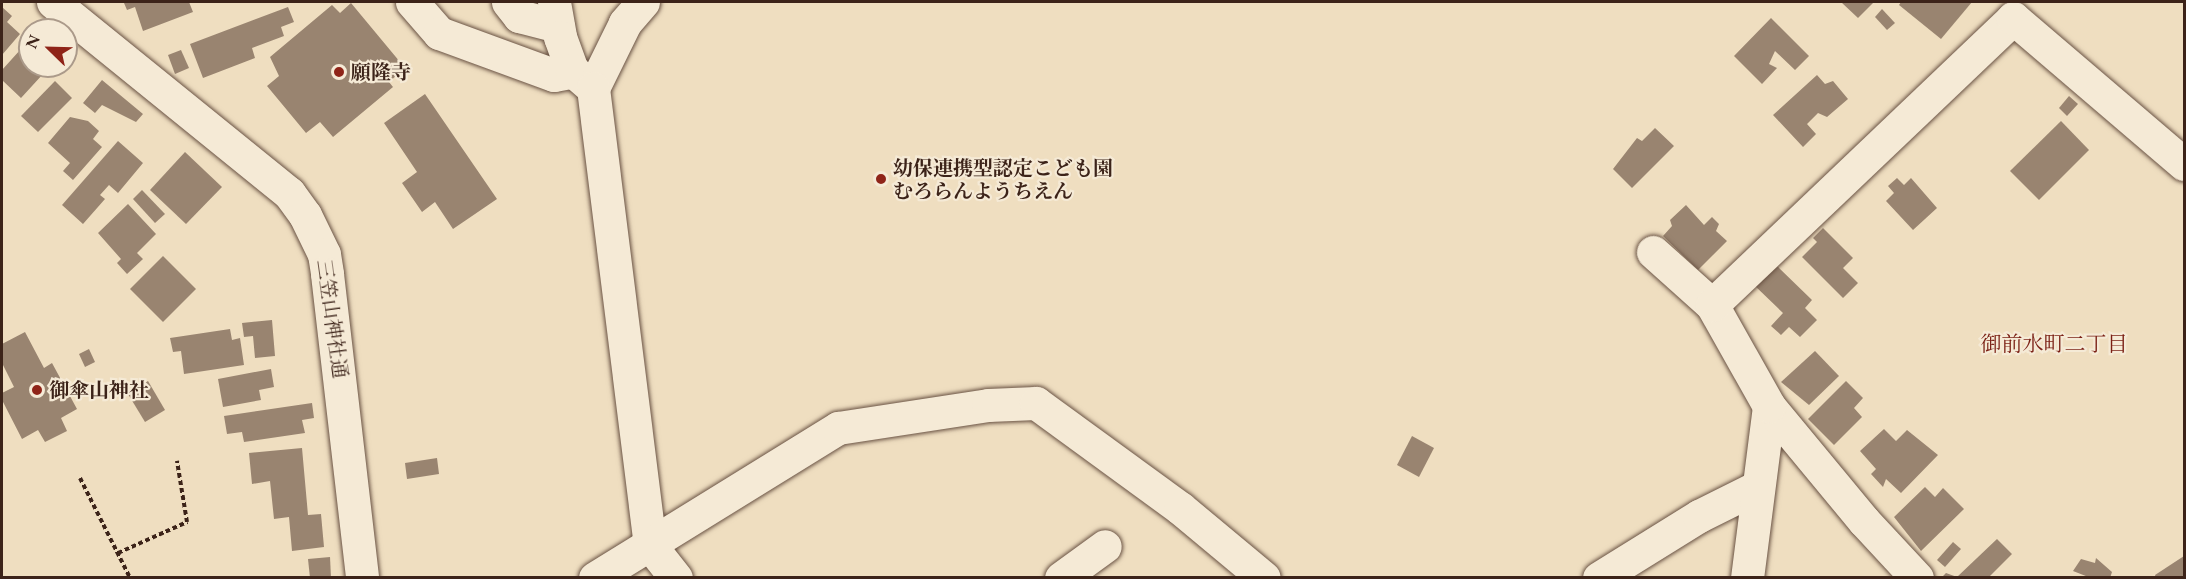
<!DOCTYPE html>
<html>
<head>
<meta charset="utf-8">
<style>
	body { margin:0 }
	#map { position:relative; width:2186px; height:579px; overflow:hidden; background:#efdec0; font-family:"EB Garamond","Noto Serif JP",serif }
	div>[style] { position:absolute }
	.building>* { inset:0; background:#998470 }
	.path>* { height:4px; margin-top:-2px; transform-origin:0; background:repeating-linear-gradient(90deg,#3c2319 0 4.5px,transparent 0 7.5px) }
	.roads { filter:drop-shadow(0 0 2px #695243) drop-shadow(0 0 2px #695243) }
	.minor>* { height:33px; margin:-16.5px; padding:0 16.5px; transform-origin:16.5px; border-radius:16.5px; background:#f5ead6 }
	.dots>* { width:16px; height:16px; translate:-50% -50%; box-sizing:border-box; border:3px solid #f5ead6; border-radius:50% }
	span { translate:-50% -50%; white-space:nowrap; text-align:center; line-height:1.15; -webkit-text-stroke:4.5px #f5ead6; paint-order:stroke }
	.poi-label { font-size:20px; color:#3c2319; font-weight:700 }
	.left { translate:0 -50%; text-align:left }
	.street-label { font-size:20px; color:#3c2319 }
	.neighbourhood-label { font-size:21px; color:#7a1f14 }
	.frame { position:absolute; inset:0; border:3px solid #3c2319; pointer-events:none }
	.north { position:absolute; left:18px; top:18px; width:60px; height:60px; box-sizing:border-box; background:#f5ead6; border:2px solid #ab9a8a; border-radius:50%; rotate:293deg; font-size:16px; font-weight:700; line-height:24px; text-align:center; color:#3c2319 }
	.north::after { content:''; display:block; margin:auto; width:21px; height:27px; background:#8f2418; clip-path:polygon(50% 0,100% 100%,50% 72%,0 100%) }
</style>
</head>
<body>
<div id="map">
	<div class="building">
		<div style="clip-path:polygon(128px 2px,189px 2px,193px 12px,143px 31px,135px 7px,127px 10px,124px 3px)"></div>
		<div style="clip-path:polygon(1841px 2px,1874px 2px,1858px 18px)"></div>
		<div style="clip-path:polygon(1901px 2px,1972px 2px,1941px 39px,1899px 5px)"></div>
		<div style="clip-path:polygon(351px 3px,405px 68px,389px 82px,393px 87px,333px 137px,320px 122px,306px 133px,267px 86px,279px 76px,270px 57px,332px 5px,340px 13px)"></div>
		<div style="clip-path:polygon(2px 7px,12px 16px,7px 22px,20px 34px,2px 55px)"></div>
		<div style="clip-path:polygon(288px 7px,294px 22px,281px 27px,284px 36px,252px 48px,255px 58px,203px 78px,190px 44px)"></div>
		<div style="clip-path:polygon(1882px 9px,1895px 23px,1887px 30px,1875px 17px)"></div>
		<div style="clip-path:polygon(1771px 18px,1809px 56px,1795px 70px,1775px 51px,1769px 64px,1777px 68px,1762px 84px,1734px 56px)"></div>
		<div style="clip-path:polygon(30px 39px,30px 66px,43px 74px,21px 98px,2px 80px,2px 70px)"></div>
		<div style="clip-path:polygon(181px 50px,189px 68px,175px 74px,168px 55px)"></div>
		<div style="clip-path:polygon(1817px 75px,1825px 84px,1833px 81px,1848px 99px,1827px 117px,1818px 113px,1807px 124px,1816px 134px,1803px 147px,1773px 115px)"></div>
		<div style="clip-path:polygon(102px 80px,143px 114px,136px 122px,102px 105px,95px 113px,83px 103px)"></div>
		<div style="clip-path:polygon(55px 81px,72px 98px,38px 132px,21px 116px)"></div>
		<div style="clip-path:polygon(425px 94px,497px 199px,453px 229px,435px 202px,422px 212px,402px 183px,417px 172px,384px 123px)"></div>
		<div style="clip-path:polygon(2069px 96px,2078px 104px,2067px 116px,2059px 108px)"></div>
		<div style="clip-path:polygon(70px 117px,88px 121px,99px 131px,93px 139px,102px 147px,73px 180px,63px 171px,70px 163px,48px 143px)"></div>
		<div style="clip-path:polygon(2061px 121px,2089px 150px,2039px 200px,2010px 171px)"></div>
		<div style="clip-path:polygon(1655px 128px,1674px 146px,1632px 188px,1613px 169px,1637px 138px,1642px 141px)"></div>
		<div style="clip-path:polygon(118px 141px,143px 163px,118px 193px,109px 185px,100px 195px,105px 199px,83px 224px,62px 205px)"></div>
		<div style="clip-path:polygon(185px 152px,222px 187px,186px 224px,150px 190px)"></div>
		<div style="clip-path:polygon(1897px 178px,1904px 185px,1911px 178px,1937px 208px,1913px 230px,1886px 201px,1894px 193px,1888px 186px)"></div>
		<div style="clip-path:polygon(142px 190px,165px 214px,155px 223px,133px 199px)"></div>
		<div style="clip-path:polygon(128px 204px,156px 234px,137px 253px,143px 259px,127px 274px,117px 263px,121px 259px,98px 233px)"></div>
		<div style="clip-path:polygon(1686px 205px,1704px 225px,1712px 217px,1719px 224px,1716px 231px,1727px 241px,1698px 270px,1663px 236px,1672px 226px,1670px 220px)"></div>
		<div style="clip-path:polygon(1823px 228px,1853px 258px,1843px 268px,1858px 283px,1843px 298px,1802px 257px,1817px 242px,1813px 238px)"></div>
		<div style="clip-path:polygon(163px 256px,196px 289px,163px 322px,130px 289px)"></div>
		<div style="clip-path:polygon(1775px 264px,1812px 300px,1805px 308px,1817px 320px,1800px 337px,1789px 327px,1781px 335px,1771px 326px,1783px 313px,1754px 285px)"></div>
		<div style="clip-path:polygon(272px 320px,275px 356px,255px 358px,253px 336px,244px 337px,242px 323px)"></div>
		<div style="clip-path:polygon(230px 329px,232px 340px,240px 338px,244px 365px,184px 374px,181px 351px,173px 352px,170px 338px)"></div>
		<div style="clip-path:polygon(25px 332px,44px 368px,52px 363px,77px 409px,61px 418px,67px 431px,45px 442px,38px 430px,22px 439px,2px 400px,2px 393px,14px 387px,2px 363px,2px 344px)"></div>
		<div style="clip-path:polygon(89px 349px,95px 362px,85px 367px,79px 354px)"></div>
		<div style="clip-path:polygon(1815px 351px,1839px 376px,1809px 405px,1781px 382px)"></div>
		<div style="clip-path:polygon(271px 369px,274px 387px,259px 390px,261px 400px,223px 407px,218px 379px)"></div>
		<div style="clip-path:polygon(148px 381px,165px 410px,145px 422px,128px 394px)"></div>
		<div style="clip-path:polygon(1846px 381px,1863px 398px,1854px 408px,1862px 417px,1834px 445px,1808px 419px)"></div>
		<div style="clip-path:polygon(312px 403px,314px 418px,302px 420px,305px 433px,244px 442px,242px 432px,227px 434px,224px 416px)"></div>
		<div style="clip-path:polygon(1884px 429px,1896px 441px,1907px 430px,1938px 455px,1901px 493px,1886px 479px,1883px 487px,1871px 474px,1876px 469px,1860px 451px)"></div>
		<div style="clip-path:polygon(1412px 436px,1434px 448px,1419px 477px,1397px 465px)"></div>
		<div style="clip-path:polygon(302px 448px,308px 515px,321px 514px,324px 547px,292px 551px,289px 517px,274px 519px,270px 481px,252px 484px,249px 453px)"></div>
		<div style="clip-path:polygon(437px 458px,439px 474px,407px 479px,405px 463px)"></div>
		<div style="clip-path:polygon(1925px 487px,1935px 497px,1943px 488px,1964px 509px,1921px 551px,1894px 517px)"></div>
		<div style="clip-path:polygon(1997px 539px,2012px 554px,1988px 578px,1941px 578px,1946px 573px,1957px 577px)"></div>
		<div style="clip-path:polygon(1953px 542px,1961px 549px,1945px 567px,1937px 560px)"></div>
		<div style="clip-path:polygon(2184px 556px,2184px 578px,2156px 578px,2155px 575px)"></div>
		<div style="clip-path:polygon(330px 557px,331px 578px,310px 578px,308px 559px)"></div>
		<div style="clip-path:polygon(2096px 558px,2112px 572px,2110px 578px,2091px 578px,2073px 571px,2081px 559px,2095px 563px)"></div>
	</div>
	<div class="path">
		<div style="left:80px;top:478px;width:112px;rotate:63.4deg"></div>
		<div style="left:118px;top:553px;width:76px;rotate:-24.2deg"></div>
		<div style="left:187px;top:522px;width:62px;rotate:-99.3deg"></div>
	</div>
	<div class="roads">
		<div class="minor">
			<div style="left:53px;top:2px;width:304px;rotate:39deg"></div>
			<div style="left:289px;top:193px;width:27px;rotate:54deg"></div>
			<div style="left:305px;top:215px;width:43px;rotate:64deg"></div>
			<div style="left:324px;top:254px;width:20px;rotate:81deg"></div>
			<div style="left:327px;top:274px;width:306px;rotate:83.4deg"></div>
			<div style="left:412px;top:2px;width:41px;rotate:48.9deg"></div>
			<div style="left:439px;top:33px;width:122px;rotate:20.1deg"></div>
			<div style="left:554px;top:75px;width:20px;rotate:-11deg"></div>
			<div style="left:508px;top:2px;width:18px;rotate:52deg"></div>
			<div style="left:519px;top:16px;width:40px;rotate:14.4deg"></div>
			<div style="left:554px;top:2px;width:36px;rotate:80deg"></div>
			<div style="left:560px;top:37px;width:35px;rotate:70deg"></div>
			<div style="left:572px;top:70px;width:23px;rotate:41deg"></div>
			<div style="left:643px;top:2px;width:28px;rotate:131deg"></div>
			<div style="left:625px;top:23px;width:72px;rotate:116.2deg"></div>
			<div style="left:593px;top:88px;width:461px;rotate:82.9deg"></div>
			<div style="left:650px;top:545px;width:42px;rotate:51.8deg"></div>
			<div style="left:1653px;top:252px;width:79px;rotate:41.9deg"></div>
			<div style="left:595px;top:578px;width:286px;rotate:-31.7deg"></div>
			<div style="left:838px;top:428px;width:152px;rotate:-8.7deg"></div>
			<div style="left:988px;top:405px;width:48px;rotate:-2.4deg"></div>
			<div style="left:1036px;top:403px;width:178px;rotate:36.1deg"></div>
			<div style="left:1180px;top:508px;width:109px;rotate:39.8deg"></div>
			<div style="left:1061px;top:578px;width:54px;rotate:-36deg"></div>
			<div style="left:1599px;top:578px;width:118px;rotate:-31.8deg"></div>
			<div style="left:1699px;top:516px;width:65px;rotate:-26.6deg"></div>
			<div style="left:1747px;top:578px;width:173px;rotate:-82.7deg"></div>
			<div style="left:1917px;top:578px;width:78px;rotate:-132.9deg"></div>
			<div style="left:1864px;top:521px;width:149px;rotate:-129.6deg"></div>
			<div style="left:1769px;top:406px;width:116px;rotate:-119.4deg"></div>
			<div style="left:1712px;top:305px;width:416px;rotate:-43.6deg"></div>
			<div style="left:2013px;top:18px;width:225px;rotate:40.5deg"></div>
		</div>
	</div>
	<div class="dots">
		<div style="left:339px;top:72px;background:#8f2418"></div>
		<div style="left:881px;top:179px;background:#8f2418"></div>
		<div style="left:37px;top:390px;background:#8f2418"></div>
	</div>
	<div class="poi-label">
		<span class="left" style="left:351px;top:72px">願隆寺</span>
		<span class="left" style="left:893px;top:180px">幼保連携型認定こども園<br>むろらんようちえん</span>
		<span class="left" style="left:49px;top:390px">御傘山神社</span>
	</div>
	<div class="street-label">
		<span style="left:332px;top:319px;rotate:82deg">三笠山神社通</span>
	</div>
	<div class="neighbourhood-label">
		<span style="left:2054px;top:344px">御前水町二丁目</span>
	</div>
	<div class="frame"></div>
	<div class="north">N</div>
</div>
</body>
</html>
